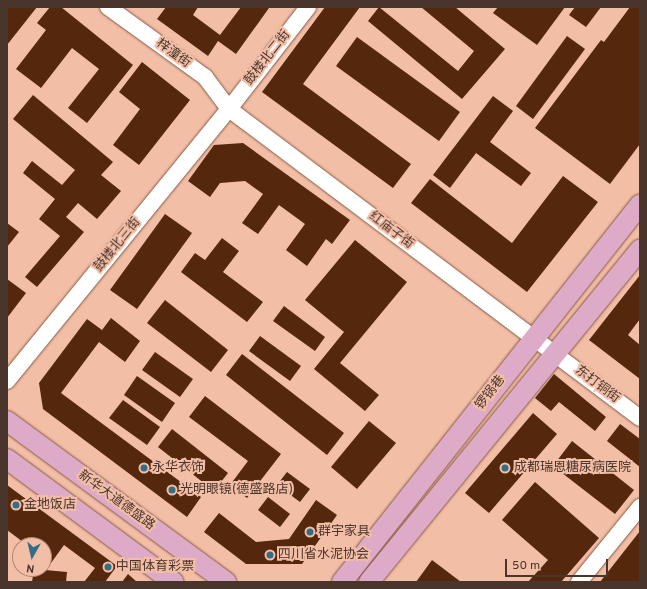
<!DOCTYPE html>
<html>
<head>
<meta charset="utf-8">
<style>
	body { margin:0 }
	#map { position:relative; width:647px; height:589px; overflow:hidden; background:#f2bea6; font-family:Overpass,"Noto Sans SC",sans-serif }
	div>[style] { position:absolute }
	.building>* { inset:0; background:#55270d }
	.roads { filter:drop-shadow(0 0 1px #865943) drop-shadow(0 0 1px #865943) }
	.minor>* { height:16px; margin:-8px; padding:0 8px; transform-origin:8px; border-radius:8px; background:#fff }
	.major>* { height:20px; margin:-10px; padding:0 10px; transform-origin:10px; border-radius:10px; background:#ddaac7 }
	.dots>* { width:11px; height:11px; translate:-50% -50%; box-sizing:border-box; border:2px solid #f2bea6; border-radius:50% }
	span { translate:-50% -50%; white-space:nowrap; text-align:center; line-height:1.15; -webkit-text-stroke:4px #f2bea6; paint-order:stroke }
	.street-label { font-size:13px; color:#4a352c }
	.poi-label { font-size:13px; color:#4a352c }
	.left { translate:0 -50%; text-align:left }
	.frame { position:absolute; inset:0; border:8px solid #4a352c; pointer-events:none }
	.north { position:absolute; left:12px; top:537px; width:40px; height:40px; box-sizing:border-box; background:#f2bea6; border:1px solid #af8775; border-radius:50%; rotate:188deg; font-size:11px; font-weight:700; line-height:16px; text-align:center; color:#4a352c }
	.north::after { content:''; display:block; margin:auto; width:14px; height:18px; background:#326e85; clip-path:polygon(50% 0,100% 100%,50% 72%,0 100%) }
	.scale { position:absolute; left:505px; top:559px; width:103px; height:18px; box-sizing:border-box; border:2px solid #4a352c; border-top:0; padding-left:5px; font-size:12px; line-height:14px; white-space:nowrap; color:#4a352c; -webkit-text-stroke:3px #f2bea6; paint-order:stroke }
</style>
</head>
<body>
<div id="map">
	<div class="building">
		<div style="clip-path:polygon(7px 7px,37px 7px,7px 45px)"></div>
		<div style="clip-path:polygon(50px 7px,61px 7px,133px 65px,87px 123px,68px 108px,99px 69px,72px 48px,41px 88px,16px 69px,46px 30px,37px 23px)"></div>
		<div style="clip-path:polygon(166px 7px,198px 7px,193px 15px,220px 35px,241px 7px,269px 8px,236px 54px,218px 41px,208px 56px,157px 19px)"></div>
		<div style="clip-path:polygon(325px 7px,360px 7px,303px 84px,411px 164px,393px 188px,262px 92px)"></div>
		<div style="clip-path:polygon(379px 7px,458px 71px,474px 51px,421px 7px,455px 7px,505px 49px,462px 99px,368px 21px)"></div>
		<div style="clip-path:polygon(498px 7px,565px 7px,537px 45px,493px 13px)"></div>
		<div style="clip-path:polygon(575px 7px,601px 7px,586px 27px,569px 15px)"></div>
		<div style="clip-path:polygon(630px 7px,640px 7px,640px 144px,610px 184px,535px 128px,601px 40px,604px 42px)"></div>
		<div style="clip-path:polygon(567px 36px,585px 49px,533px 119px,516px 106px)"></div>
		<div style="clip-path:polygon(357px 37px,460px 112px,439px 141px,336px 66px)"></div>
		<div style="clip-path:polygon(142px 62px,190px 100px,139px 165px,113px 145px,140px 109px,119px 92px)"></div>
		<div style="clip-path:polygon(33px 95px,113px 162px,101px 175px,121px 191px,97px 219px,78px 203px,66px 217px,84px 232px,37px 287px,25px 277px,60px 236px,39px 219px,55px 199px,23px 173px,32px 161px,62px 185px,75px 170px,13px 119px)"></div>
		<div style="clip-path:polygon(493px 96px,513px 111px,490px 142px,531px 173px,521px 186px,476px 153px,450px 188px,433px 175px)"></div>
		<div style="clip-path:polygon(243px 143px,350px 220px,332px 244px,326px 239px,307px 266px,286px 250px,305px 224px,279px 205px,258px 234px,242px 223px,263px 194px,245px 181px,220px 183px,210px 197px,188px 181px,214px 145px)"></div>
		<div style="clip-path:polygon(563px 176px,598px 202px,527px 292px,411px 203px,430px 179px,512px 243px)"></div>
		<div style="clip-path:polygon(165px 214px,192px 233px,137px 309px,110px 290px)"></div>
		<div style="clip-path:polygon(7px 223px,19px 232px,7px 247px)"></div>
		<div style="clip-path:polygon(222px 238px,239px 251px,223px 272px,263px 302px,247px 322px,181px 272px,195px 253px,205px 260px)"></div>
		<div style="clip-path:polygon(355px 240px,407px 282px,340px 363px,379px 395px,365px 411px,314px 369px,344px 332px,305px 300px)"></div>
		<div style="clip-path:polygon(640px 275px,640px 319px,628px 335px,640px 345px,640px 379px,589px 340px)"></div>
		<div style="clip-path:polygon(7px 279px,26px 293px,7px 318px)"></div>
		<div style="clip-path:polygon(165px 300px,228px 350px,211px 372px,147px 323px)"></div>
		<div style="clip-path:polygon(284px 306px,325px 337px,315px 351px,273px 321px)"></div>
		<div style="clip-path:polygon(111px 318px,140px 341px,125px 362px,99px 342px,61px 393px,201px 497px,187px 517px,43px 409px,39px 383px,87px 319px,102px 330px)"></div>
		<div style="clip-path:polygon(260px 336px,301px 366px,290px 381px,249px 351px)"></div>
		<div style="clip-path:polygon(155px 352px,193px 379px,180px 397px,142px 370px)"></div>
		<div style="clip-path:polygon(242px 354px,344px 433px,327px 455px,226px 375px)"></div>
		<div style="clip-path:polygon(554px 374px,606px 417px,595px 431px,559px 402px,551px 411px,535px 398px)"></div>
		<div style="clip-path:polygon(137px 376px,175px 403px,162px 422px,124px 395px)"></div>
		<div style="clip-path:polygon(205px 396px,281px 454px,247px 498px,230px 485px,248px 461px,189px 417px)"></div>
		<div style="clip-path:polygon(123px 400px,160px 427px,147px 445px,109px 418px)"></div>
		<div style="clip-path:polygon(533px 413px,557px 434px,489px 513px,465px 493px)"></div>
		<div style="clip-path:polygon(369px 421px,396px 443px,357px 489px,331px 467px)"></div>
		<div style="clip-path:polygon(620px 424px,640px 439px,640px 467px,607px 441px)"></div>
		<div style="clip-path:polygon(172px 429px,228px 473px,214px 491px,158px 447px)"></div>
		<div style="clip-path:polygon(572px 441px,634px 490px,615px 514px,553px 466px)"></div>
		<div style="clip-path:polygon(287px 472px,310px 489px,300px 502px,277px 485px)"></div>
		<div style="clip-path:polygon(535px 482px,599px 538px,561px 582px,528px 582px,548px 560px,502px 520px)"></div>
		<div style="clip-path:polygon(7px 485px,117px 566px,105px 582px,84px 582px,95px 568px,64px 545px,51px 563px,44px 558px,44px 545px,27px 545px,7px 530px)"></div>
		<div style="clip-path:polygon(268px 497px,290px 514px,280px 527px,258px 510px)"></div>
		<div style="clip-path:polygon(316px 500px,337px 515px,302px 564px,246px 564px,204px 532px,219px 513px,256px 542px,289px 539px)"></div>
		<div style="clip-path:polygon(640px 531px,640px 582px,600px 582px)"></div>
		<div style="clip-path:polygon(432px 560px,461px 582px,416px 582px)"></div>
		<div style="clip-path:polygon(34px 569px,67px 572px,66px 582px,32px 582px)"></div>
		<div style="clip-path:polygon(128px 574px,137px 582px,122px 582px)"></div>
	</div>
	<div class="roads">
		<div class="minor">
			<div style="left:108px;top:7px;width:120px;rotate:35.8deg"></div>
			<div style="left:205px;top:77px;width:40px;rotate:53deg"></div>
			<div style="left:229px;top:109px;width:514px;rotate:36.94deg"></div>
			<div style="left:7px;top:381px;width:351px;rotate:-50.8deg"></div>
			<div style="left:229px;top:109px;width:129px;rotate:-52.2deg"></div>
			<div style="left:579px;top:582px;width:97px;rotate:-50.9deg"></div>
		</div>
		<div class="major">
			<div style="left:7px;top:421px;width:272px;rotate:36.3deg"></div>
			<div style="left:7px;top:459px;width:207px;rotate:36.5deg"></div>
			<div style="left:342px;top:582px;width:481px;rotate:-51.7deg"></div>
			<div style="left:369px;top:582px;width:429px;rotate:-50.8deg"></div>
		</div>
	</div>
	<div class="dots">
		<div style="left:144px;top:468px;background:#326e85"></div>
		<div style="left:505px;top:468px;background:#326e85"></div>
		<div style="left:172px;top:490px;background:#326e85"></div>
		<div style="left:16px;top:505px;background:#326e85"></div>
		<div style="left:310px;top:532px;background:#326e85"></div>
		<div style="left:270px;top:555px;background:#326e85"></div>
		<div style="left:108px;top:567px;background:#326e85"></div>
	</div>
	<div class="street-label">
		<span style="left:173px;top:54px;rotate:36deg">梓潼街</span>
		<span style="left:268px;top:58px;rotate:-52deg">鼓楼北二街</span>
		<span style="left:391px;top:231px;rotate:37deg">红庙子街</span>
		<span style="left:118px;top:245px;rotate:-51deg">鼓楼北三街</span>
		<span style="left:597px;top:385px;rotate:37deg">东打铜街</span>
		<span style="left:491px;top:393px;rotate:-52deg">锣锅巷</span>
		<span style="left:116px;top:501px;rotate:36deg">新华大道德盛路</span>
	</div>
	<div class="poi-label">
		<span class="left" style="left:152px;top:468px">永华衣饰</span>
		<span class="left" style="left:514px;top:468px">成都瑞恩糖尿病医院</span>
		<span class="left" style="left:180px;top:490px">光明眼镜(德盛路店)</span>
		<span class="left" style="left:24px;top:505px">金地饭店</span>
		<span class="left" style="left:318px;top:532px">群宇家具</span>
		<span class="left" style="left:278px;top:555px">四川省水泥协会</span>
		<span class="left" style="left:116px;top:567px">中国体育彩票</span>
	</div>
	<div class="frame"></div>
	<div class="north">N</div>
	<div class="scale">50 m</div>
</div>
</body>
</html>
